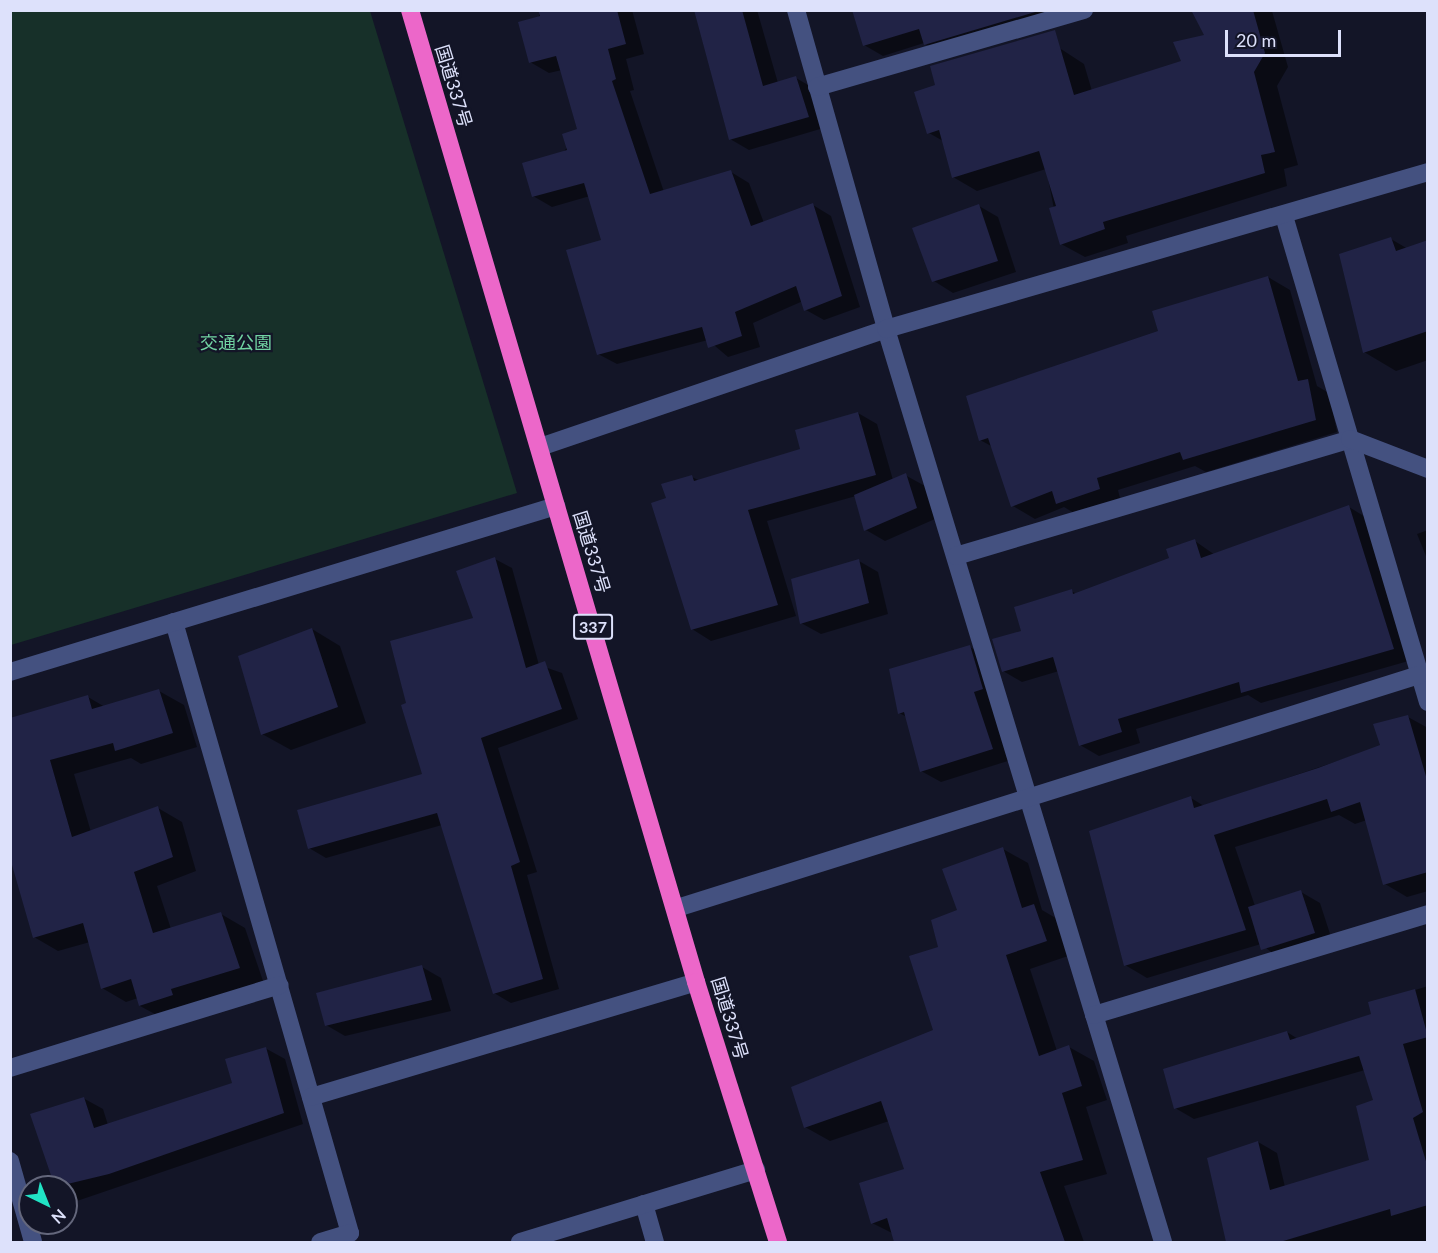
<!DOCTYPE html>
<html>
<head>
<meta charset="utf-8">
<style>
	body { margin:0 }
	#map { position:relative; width:1438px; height:1253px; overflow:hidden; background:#131527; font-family:Lato,"Noto Sans JP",sans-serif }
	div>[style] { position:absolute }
	.green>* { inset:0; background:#173029 }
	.shadow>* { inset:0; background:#0007 }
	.building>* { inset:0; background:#212346 }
	.minor>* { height:18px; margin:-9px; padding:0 9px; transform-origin:9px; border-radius:9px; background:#445180 }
	.highway>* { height:18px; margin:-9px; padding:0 9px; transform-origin:9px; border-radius:9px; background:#ec67c9 }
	span { translate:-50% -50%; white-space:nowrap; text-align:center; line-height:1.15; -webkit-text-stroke:4.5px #131527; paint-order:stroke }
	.shield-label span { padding:2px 4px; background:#131527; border:2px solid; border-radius:4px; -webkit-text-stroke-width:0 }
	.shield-label { font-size:16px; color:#dde1fb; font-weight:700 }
	.street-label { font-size:18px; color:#dde1fb }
	.park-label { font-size:18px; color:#71d3a2 }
	.frame { position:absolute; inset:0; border:12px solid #dde1fb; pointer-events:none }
	.north { position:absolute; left:18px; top:1175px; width:60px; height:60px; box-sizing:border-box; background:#131527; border:2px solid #64677c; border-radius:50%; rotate:137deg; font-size:16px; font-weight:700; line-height:24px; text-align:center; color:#dde1fb }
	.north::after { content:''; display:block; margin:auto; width:21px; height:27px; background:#21e4c5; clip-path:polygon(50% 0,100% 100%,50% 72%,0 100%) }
	.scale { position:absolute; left:1225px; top:30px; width:116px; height:27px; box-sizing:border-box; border:3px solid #dde1fb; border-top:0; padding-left:8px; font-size:18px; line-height:21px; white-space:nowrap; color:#dde1fb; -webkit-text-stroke:4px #131527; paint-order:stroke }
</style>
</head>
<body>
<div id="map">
	<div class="green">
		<div style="clip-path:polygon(11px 10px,370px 11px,517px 493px,11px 645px)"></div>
	</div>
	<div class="shadow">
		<div style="clip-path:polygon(540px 10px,632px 10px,644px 54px,626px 59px,634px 90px,630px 91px,664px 192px,731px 172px,749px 183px,764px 223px,813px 205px,831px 216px,860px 307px,824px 320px,806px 310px,803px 301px,753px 323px,760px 347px,728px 357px,708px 340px,617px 364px,598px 354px,603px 241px,590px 196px,552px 207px,533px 196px,579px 130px,562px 70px,549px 73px,530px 62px)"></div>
		<div style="clip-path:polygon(695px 10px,757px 10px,778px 83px,796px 78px,815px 89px,827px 127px,749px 150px,730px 139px)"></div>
		<div style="clip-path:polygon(854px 10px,1064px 10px,944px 55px,924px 43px,883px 56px,864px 45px)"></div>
		<div style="clip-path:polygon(1201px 10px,1272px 11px,1288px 67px,1277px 86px,1298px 165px,1284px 169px,1287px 186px,1126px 236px,1128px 243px,1085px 257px,1061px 244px,1046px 169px,977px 191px,953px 177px,943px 141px,929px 133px,937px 86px,1041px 36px,1084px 64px,1092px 91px,1183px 62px,1206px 36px)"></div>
		<div style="clip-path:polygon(979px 206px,998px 217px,1016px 272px,953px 293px,934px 281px)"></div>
		<div style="clip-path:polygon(1391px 239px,1408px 249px,1428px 242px,1428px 360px,1396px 371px,1364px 352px)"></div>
		<div style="clip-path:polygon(1268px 277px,1290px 290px,1317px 386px,1329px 393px,1337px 432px,1206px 472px,1195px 466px,1118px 490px,1121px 502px,1079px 516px,1064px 507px,1035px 519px,1013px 506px,993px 447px,980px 440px,1160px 332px)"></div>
		<div style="clip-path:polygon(858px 413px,877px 424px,893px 480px,905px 475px,925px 486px,935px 519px,885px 541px,866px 530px,856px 496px,767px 521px,796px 616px,711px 641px,692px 629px,667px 499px,692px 477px,700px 481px,802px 450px)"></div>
		<div style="clip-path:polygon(1349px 507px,1367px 518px,1412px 660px,1261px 703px,1248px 695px,1136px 729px,1140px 743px,1099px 756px,1080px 745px,1059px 671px,1022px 682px,1003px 671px,1023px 632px,1071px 591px,1077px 594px,1171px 559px,1195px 541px,1215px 555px)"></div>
		<div style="clip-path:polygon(1428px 530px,1428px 561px,1417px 534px)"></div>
		<div style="clip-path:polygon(495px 559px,512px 568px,539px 665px,562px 673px,578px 719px,498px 748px,537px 872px,527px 875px,559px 989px,511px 1003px,494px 993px,442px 825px,326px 858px,309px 848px,424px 775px,408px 704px,475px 619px)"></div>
		<div style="clip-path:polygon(859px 561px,878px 572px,888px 614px,821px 634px,801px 623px)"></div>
		<div style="clip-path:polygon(312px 629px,340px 646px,366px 723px,291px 750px,262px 734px)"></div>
		<div style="clip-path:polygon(970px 647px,989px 658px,1011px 760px,941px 782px,921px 771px,907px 717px,899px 713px)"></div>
		<div style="clip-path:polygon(159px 691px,184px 705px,197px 747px,141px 764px,131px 758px,74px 774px,91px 832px,158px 808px,182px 822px,196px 871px,157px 886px,171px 929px,221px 914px,245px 928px,263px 981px,164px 1019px,140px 1006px,138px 998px,126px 1002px,102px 988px,90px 942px,58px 951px,34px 937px,10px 720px,88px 697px,105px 707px)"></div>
		<div style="clip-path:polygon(1408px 717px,1428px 728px,1428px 891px,1407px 897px,1385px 884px,1367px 820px,1355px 824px,1339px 815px,1235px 847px,1255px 906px,1301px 892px,1320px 903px,1333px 943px,1281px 960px,1261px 944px,1147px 978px,1125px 965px,1191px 798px,1204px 806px,1382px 746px)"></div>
		<div style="clip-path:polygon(1003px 849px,1028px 863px,1042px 910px,1059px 920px,1071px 955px,1030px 969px,1057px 1051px,1069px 1047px,1094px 1061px,1107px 1100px,1086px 1107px,1107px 1174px,1064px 1186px,1084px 1242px,896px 1242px,894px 1234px,872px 1223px,906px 1170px,889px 1121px,830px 1141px,805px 1127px,934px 1031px,940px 948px)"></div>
		<div style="clip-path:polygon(422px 967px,441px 978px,451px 1011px,345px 1036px,326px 1025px)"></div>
		<div style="clip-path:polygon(1428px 986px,1428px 1242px,1227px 1242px,1208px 1159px,1258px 1142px,1277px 1153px,1285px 1187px,1371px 1161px,1375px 1101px,1365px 1070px,1194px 1119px,1175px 1108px,1287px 1032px,1298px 1039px,1373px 1015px,1370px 1004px)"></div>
		<div style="clip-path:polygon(265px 1048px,285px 1059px,303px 1124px,77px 1201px,66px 1195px,66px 1187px,57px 1187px,32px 1115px,83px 1098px,103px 1109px,108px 1125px,234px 1083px)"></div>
	</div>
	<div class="building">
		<div style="clip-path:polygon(538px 10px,617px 10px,626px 44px,608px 49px,616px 79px,612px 81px,650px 194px,731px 170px,751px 226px,813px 203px,842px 296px,804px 311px,796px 286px,735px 312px,742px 336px,708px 348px,702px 327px,597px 355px,566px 250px,601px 240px,584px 183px,532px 197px,522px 163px,567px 150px,562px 134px,577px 129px,556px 56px,529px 63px,518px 22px,540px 16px)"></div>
		<div style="clip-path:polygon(694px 10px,742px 10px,763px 86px,796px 76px,809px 117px,729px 140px)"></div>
		<div style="clip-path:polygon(852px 10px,1042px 10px,924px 45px,919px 29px,863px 46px)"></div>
		<div style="clip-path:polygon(1191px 10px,1253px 10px,1265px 53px,1254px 72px,1275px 152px,1261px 155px,1265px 173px,1103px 222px,1105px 229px,1060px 245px,1049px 208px,1056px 206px,1039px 151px,952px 178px,939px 130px,927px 134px,914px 92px,935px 85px,930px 66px,1055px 30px,1074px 95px,1181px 61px,1173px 42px,1204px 35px)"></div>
		<div style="clip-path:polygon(979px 204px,998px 261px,932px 282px,912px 228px)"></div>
		<div style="clip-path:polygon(1391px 237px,1396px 251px,1428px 240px,1428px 331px,1363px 353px,1339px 254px)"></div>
		<div style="clip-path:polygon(1268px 276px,1298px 381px,1308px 379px,1316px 420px,1183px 460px,1180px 452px,1097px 478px,1100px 489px,1056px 504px,1052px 491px,1011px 507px,988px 438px,979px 441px,966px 396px,1158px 331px,1152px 311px)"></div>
		<div style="clip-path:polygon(858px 412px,876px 475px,748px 510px,778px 605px,691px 630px,651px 503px,666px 498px,661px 484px,692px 475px,694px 481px,800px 449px,795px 430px)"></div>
		<div style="clip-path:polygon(906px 473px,917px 508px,864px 531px,854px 495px)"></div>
		<div style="clip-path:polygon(1349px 505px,1394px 649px,1241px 693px,1239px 682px,1118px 719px,1122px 732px,1079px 746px,1053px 657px,1002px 672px,992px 639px,1021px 631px,1014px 607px,1072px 589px,1073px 594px,1169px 558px,1166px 549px,1195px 539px,1201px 558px)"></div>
		<div style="clip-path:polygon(495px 557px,526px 668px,545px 661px,562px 709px,481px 738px,520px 862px,511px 866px,543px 979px,493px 994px,437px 813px,308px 849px,297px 810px,422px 774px,401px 705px,406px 703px,390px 641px,473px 618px,456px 571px)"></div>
		<div style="clip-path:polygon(859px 559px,869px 603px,800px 624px,791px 579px)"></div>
		<div style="clip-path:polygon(312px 628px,338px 707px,261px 735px,238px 656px)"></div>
		<div style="clip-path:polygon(970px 645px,983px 689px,974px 692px,993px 749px,920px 772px,904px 712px,898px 714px,889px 669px)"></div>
		<div style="clip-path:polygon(159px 689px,173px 733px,115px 751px,113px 743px,50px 760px,72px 837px,158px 806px,173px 857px,134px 872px,153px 933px,221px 912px,240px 968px,171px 989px,173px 995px,139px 1006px,131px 979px,101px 989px,83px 923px,33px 938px,10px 858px,10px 718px,88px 695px,92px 709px)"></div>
		<div style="clip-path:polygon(1408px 715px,1428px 783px,1428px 872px,1383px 885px,1360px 802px,1331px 812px,1327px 799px,1214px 835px,1246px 930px,1124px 966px,1089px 831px,1191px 796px,1194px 808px,1318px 768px,1380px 745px,1373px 724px)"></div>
		<div style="clip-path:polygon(1003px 847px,1022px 908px,1034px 904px,1047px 941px,1006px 955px,1039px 1056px,1069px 1045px,1082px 1086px,1062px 1093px,1083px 1160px,1040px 1172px,1065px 1242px,894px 1242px,887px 1218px,871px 1224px,859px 1183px,904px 1169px,881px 1101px,804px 1128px,791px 1087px,933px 1030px,909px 956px,938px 947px,931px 920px,957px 910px,942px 869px)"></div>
		<div style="clip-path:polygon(1301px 890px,1315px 933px,1261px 950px,1248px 907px)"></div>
		<div style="clip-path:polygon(422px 965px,432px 1000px,325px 1026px,316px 993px)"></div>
		<div style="clip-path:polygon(1415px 989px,1428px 1037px,1403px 1044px,1423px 1112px,1413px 1118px,1428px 1168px,1428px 1205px,1391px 1216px,1390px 1209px,1280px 1242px,1226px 1242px,1207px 1158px,1258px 1141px,1270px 1190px,1369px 1160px,1356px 1106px,1373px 1100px,1359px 1056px,1174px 1109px,1163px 1069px,1287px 1031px,1290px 1040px,1371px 1014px,1368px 1002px)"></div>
		<div style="clip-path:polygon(266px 1047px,284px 1113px,109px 1174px,55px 1187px,30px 1114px,84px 1097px,94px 1128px,232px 1083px,225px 1059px)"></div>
	</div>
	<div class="minor">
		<div style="left:796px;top:10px;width:331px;rotate:74.2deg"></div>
		<div style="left:886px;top:329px;width:954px;rotate:73.12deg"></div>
		<div style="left:817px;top:87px;width:278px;rotate:-16.1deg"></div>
		<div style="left:1284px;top:216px;width:507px;rotate:73.5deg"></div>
		<div style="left:540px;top:447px;width:366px;rotate:-18.8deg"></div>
		<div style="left:886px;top:329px;width:564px;rotate:-16.15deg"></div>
		<div style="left:956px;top:556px;width:411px;rotate:-16.5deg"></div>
		<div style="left:1350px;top:439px;width:84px;rotate:21deg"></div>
		<div style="left:174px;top:622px;width:636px;rotate:73.93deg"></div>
		<div style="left:350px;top:1233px;width:31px;rotate:163deg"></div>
		<div style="left:10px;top:672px;width:571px;rotate:-16.91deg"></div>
		<div style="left:677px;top:908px;width:778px;rotate:-17.43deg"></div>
		<div style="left:1094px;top:1015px;width:349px;rotate:-16.8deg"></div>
		<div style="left:10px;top:1068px;width:282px;rotate:-17.1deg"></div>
		<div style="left:311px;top:1097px;width:402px;rotate:-16.6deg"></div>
		<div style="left:10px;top:1161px;width:84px;rotate:74.1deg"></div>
		<div style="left:644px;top:1204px;width:40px;rotate:74deg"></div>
		<div style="left:520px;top:1242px;width:247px;rotate:-17deg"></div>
	</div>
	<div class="highway">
		<div style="left:410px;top:10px;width:1013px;rotate:73.6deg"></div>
		<div style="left:696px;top:982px;width:273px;rotate:72.5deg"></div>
	</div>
	<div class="shield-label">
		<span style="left:593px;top:627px">337</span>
	</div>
	<div class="street-label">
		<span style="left:454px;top:86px;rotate:73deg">国道337号</span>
		<span style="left:592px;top:552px;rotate:73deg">国道337号</span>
		<span style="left:730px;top:1018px;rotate:73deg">国道337号</span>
	</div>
	<div class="park-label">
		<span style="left:236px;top:342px">交通公園</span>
	</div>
	<div class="frame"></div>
	<div class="north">N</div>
	<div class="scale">20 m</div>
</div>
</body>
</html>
